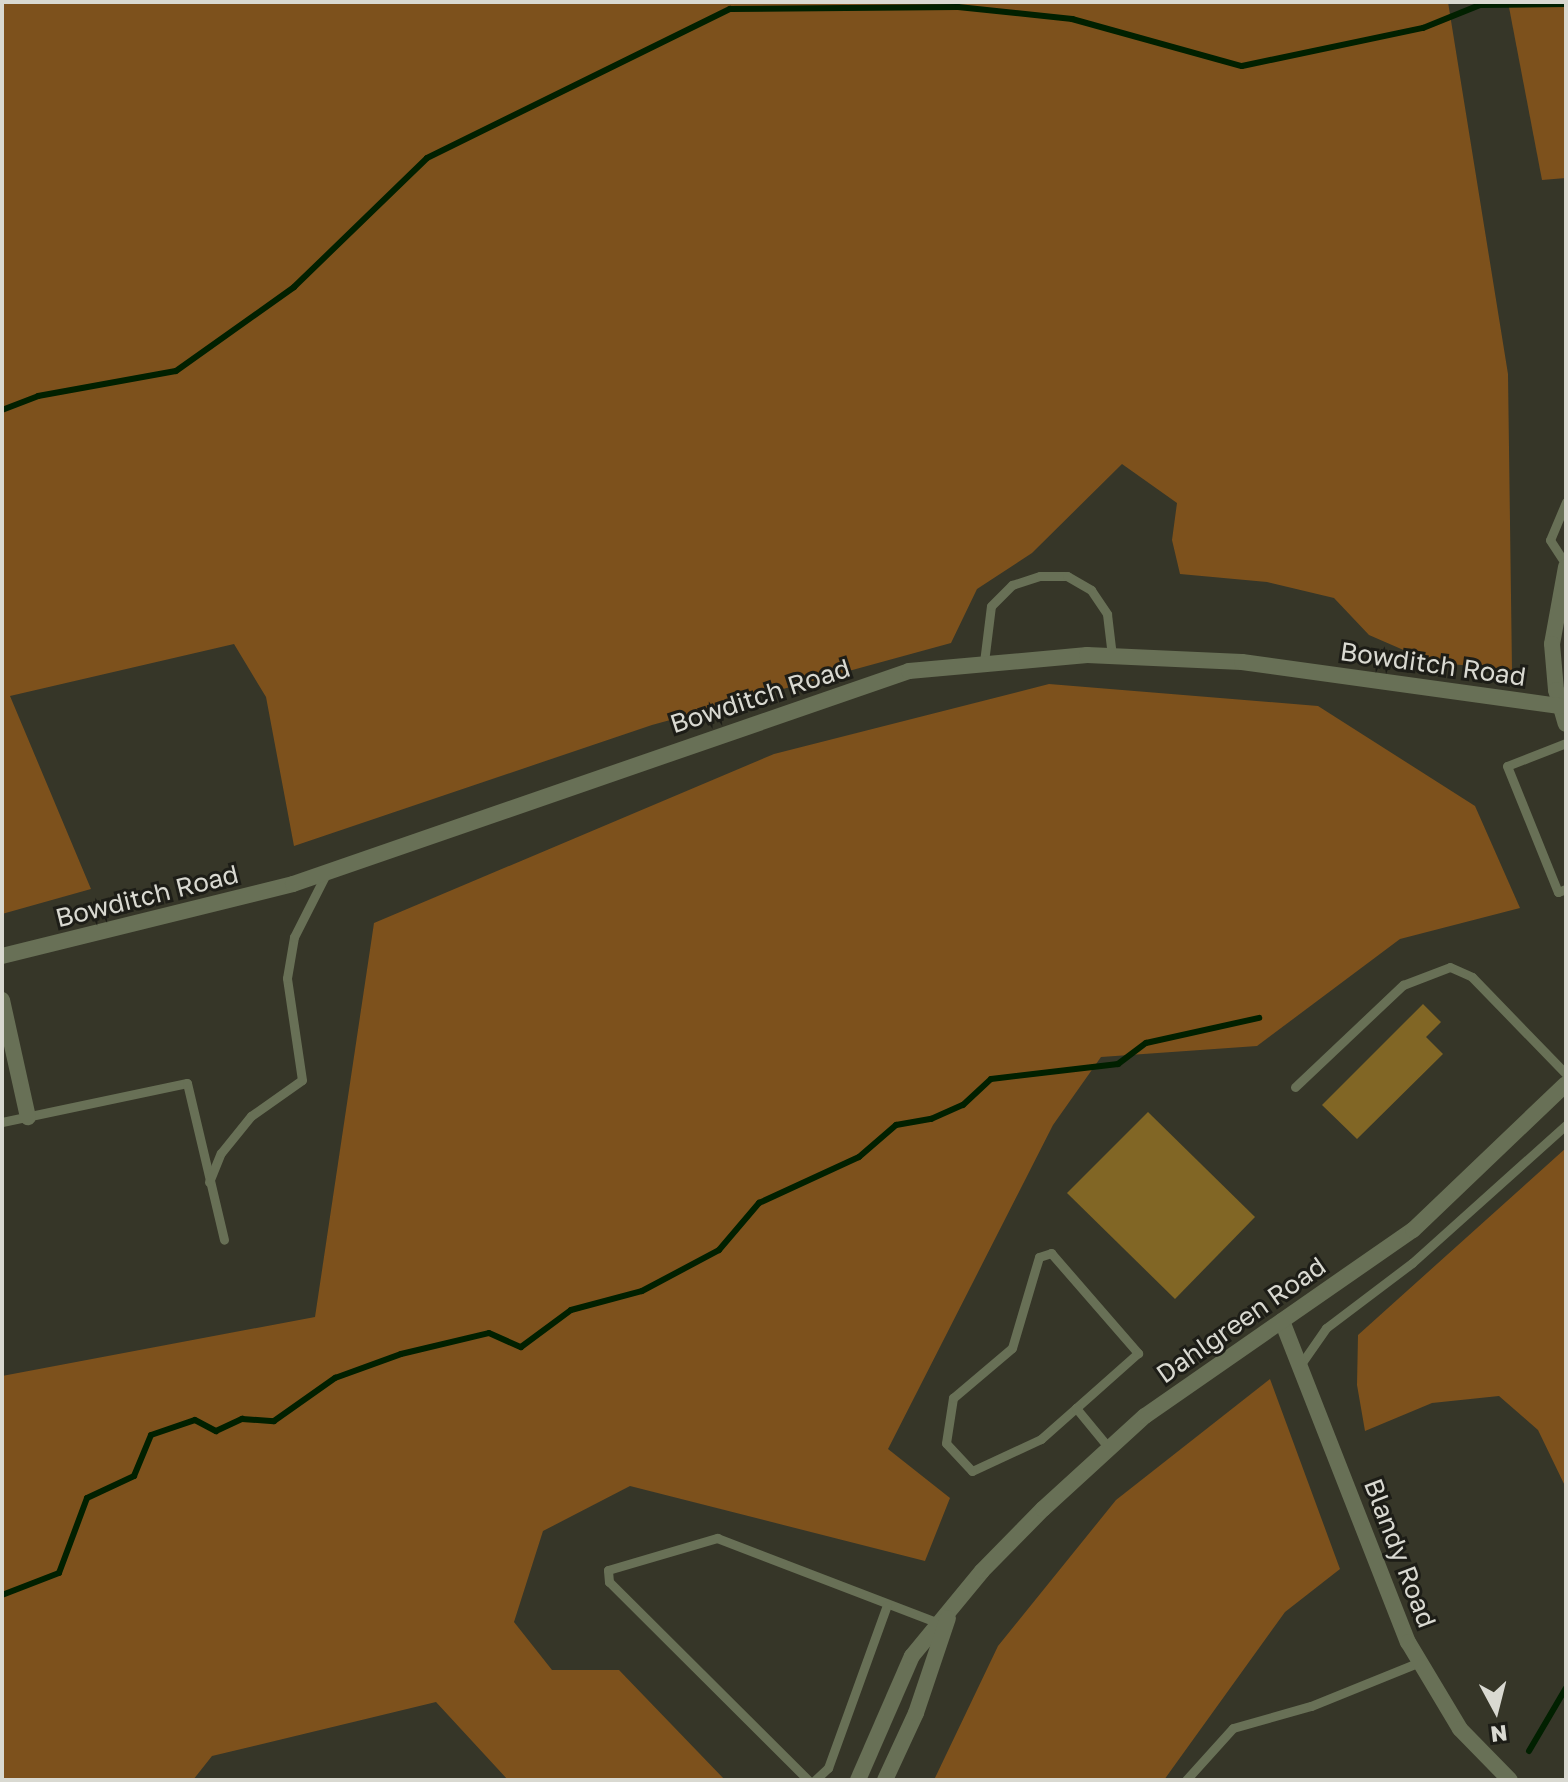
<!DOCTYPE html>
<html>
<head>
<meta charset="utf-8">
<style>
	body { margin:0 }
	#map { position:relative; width:1568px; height:1782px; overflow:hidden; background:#363628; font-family:"Golos Text",sans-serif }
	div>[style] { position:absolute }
	.forest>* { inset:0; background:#7d511c }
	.stream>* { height:6px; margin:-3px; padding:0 3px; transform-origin:3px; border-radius:3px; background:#012000 }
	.building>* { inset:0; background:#816625 }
	.service>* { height:9px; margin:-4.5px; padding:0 4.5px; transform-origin:4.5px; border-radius:4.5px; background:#687056 }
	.minor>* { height:16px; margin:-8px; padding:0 8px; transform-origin:8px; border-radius:8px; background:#687056 }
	span { translate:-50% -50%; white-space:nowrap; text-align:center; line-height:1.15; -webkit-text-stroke:6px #1d1d17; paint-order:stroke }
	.street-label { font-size:26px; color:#d9d9d1 }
	.frame { position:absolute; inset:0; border:4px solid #d9d9d1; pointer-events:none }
	.north { position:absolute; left:1456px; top:1670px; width:80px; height:80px; -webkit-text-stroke:6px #1d1d17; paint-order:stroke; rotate:173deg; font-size:22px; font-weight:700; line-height:32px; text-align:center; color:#d9d9d1 }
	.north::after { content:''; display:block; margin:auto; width:28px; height:36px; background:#d9d9d1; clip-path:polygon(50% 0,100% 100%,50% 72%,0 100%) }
</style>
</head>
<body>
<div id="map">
	<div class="forest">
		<div style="clip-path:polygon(2px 2px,1448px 2px,1508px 374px,1512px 670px,1431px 662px,1369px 635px,1334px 598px,1267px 582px,1180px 574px,1172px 540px,1177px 503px,1122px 464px,1032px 553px,977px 589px,951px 643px,652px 725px,294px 846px,266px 697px,234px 644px,10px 696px,91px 889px,2px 914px)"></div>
		<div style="clip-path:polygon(1508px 2px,1566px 2px,1566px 178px,1542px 180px)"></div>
		<div style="clip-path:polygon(1049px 684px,1318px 706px,1475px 806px,1520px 908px,1400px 939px,1257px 1046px,1101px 1057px,1053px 1125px,888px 1449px,950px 1498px,925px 1561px,630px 1486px,543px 1531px,514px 1622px,552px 1670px,619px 1670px,725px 1780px,508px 1780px,436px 1702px,212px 1756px,193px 1780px,2px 1780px,2px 1376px,315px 1317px,374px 923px,774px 754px)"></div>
		<div style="clip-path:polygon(1566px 1148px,1566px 1488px,1538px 1430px,1499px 1396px,1432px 1403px,1365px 1431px,1357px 1385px,1358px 1335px)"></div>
		<div style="clip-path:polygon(1270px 1379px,1340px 1569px,1285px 1612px,1164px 1780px,934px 1780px,998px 1646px,1116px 1500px)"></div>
	</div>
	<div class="stream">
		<div style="left:2px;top:410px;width:39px;rotate:-21deg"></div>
		<div style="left:38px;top:396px;width:140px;rotate:-10.3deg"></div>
		<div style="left:176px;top:371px;width:145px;rotate:-35.4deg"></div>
		<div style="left:294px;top:287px;width:185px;rotate:-44.1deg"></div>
		<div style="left:427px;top:158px;width:338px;rotate:-26.2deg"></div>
		<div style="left:730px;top:9px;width:228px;rotate:-0.5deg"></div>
		<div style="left:958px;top:7px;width:115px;rotate:6deg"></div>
		<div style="left:1072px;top:19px;width:176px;rotate:15.5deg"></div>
		<div style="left:1242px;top:66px;width:185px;rotate:-11.9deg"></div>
		<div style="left:1423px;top:28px;width:61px;rotate:-22deg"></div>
		<div style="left:1480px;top:5px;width:86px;rotate:-0.7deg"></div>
		<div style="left:2px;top:1595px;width:61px;rotate:-21.1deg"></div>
		<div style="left:59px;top:1573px;width:80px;rotate:-69.5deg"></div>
		<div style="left:87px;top:1498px;width:52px;rotate:-25.1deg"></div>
		<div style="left:134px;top:1476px;width:44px;rotate:-67.5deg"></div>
		<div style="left:151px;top:1435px;width:46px;rotate:-18.8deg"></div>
		<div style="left:195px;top:1420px;width:24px;rotate:28deg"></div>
		<div style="left:216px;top:1431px;width:29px;rotate:-25deg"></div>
		<div style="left:242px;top:1419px;width:32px;rotate:4deg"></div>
		<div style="left:274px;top:1421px;width:75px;rotate:-35.2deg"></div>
		<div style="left:335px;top:1378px;width:70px;rotate:-20deg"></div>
		<div style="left:401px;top:1354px;width:90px;rotate:-13.4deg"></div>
		<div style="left:489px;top:1333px;width:35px;rotate:24deg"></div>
		<div style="left:521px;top:1347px;width:62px;rotate:-36.5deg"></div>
		<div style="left:571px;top:1310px;width:73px;rotate:-15deg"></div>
		<div style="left:642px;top:1291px;width:87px;rotate:-28deg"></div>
		<div style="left:719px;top:1250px;width:62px;rotate:-49.6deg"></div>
		<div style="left:759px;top:1203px;width:110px;rotate:-24.7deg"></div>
		<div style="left:859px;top:1157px;width:49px;rotate:-40.9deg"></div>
		<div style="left:896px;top:1125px;width:36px;rotate:-10deg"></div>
		<div style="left:931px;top:1119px;width:35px;rotate:-24deg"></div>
		<div style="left:963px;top:1105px;width:38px;rotate:-43deg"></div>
		<div style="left:991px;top:1079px;width:128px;rotate:-6.7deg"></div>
		<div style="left:1118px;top:1064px;width:35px;rotate:-37deg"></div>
		<div style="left:1146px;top:1043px;width:116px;rotate:-12.5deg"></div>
		<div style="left:1529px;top:1751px;width:73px;rotate:-59.6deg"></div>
	</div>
	<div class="building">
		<div style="clip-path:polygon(1423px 1004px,1441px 1022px,1426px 1037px,1443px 1054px,1357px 1139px,1322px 1105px)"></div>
		<div style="clip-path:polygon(1148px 1112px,1255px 1217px,1175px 1299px,1067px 1193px)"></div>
	</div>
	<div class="service">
		<div style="left:1566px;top:502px;width:41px;rotate:112.8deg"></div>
		<div style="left:1550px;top:540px;width:30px;rotate:57deg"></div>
		<div style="left:984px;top:662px;width:56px;rotate:-82.9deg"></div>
		<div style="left:991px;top:606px;width:30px;rotate:-45deg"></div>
		<div style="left:1012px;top:585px;width:29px;rotate:-18deg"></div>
		<div style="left:1040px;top:576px;width:27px"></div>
		<div style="left:1067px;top:576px;width:28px;rotate:30deg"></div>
		<div style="left:1091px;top:590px;width:29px;rotate:56deg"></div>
		<div style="left:1107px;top:614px;width:42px;rotate:83.2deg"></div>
		<div style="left:1566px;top:743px;width:63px;rotate:158.7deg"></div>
		<div style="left:1507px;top:766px;width:136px;rotate:68deg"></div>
		<div style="left:1558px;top:892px;width:9px;rotate:-21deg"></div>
		<div style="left:1295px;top:1087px;width:149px;rotate:-43.4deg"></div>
		<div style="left:1403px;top:985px;width:50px;rotate:-21deg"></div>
		<div style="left:1450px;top:967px;width:24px;rotate:24deg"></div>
		<div style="left:1472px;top:977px;width:135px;rotate:45.9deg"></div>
		<div style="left:2px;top:1122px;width:189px;rotate:-11.9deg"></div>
		<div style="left:187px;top:1083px;width:161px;rotate:76.7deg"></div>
		<div style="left:209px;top:1182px;width:31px;rotate:-68deg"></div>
		<div style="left:221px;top:1153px;width:48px;rotate:-51deg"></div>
		<div style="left:251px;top:1116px;width:62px;rotate:-35.2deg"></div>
		<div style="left:302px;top:1080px;width:103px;rotate:-98.4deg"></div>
		<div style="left:287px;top:978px;width:42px;rotate:-80.3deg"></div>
		<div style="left:294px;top:937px;width:73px;rotate:-63.1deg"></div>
		<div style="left:1301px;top:1364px;width:44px;rotate:-55.2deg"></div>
		<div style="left:1326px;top:1328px;width:108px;rotate:-37.1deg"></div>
		<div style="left:1412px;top:1263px;width:207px;rotate:-41.9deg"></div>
		<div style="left:1076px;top:1408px;width:47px;rotate:138.5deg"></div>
		<div style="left:1041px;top:1439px;width:76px;rotate:155.1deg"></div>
		<div style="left:972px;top:1471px;width:38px;rotate:-133deg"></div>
		<div style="left:946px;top:1443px;width:46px;rotate:-81.2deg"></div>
		<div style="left:953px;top:1398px;width:77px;rotate:-40.3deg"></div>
		<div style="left:1012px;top:1348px;width:95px;rotate:-73.5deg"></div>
		<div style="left:1039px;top:1257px;width:13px;rotate:-18deg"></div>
		<div style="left:1051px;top:1253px;width:133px;rotate:49deg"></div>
		<div style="left:1138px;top:1353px;width:83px;rotate:138.4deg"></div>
		<div style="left:1076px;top:1408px;width:52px;rotate:50.5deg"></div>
		<div style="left:808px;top:1780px;width:281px;rotate:-135.1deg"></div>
		<div style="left:609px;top:1582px;width:12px;rotate:-95deg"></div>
		<div style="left:608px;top:1570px;width:114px;rotate:-16.4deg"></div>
		<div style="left:717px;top:1538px;width:238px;rotate:21deg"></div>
		<div style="left:815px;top:1780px;width:18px;rotate:-43deg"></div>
		<div style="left:828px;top:1768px;width:173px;rotate:-70.1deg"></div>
		<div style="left:1186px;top:1780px;width:70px;rotate:-47.9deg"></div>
		<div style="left:1233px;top:1728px;width:81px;rotate:-15.8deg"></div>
		<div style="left:1311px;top:1706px;width:118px;rotate:-22deg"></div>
	</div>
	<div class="minor">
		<div style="left:1566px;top:567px;width:78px;rotate:100.3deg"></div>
		<div style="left:1552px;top:644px;width:46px;rotate:85deg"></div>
		<div style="left:1556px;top:690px;width:35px;rotate:74deg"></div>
		<div style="left:2px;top:956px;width:300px;rotate:-13.9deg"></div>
		<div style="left:293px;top:884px;width:652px;rotate:-19.07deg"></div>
		<div style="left:909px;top:671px;width:179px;rotate:-5.1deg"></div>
		<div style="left:1087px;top:655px;width:155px;rotate:2.6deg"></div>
		<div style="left:1242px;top:662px;width:321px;rotate:7.9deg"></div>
		<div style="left:2px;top:1000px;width:120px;rotate:77.5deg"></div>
		<div style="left:1282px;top:1321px;width:345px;rotate:68.6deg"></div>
		<div style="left:1408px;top:1642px;width:101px;rotate:59.1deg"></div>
		<div style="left:1460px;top:1729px;width:71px;rotate:45.6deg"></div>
		<div style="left:858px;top:1780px;width:135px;rotate:-66.5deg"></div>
		<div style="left:912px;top:1656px;width:110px;rotate:-50.5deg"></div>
		<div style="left:982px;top:1571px;width:87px;rotate:-45.5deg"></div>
		<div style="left:1043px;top:1509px;width:138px;rotate:-42.4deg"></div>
		<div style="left:1145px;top:1416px;width:326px;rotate:-34.8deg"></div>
		<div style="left:1413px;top:1230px;width:211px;rotate:-43.7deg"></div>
		<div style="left:885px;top:1780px;width:74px;rotate:-65.2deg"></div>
		<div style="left:916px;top:1713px;width:100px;rotate:-71.4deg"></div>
	</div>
	<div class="street-label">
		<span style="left:1433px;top:664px;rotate:8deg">Bowditch Road</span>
		<span style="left:760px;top:696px;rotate:-18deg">Bowditch Road</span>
		<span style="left:147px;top:896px;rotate:-14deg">Bowditch Road</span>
		<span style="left:1241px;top:1320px;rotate:-35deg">Dahlgreen Road</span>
		<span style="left:1400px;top:1553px;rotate:69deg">Blandy Road</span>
	</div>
	<div class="frame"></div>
	<div class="north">N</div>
</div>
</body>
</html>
